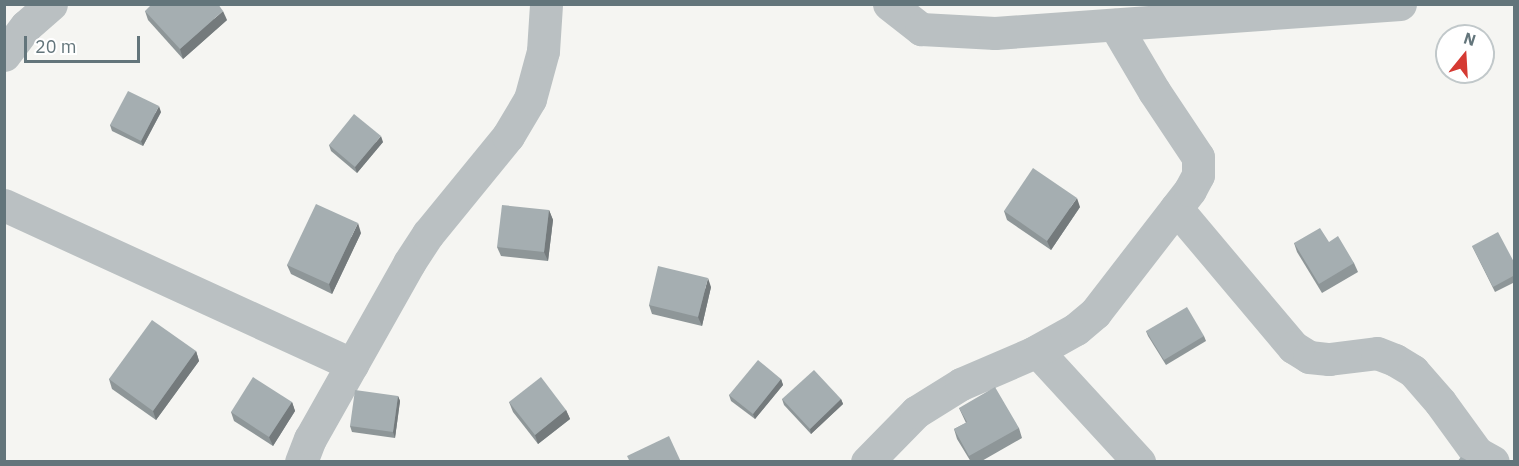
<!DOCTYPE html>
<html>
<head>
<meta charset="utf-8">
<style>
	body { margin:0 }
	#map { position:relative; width:1519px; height:466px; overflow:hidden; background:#f5f5f2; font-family:"IBM Plex Sans",sans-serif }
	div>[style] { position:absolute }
	.minor>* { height:33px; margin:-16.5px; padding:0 16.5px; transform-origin:16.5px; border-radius:16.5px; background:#bac0c2 }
	.wall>* { inset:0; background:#8e9698 }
	.shaded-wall>* { inset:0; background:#747a7c }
	.building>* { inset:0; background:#a5aeb1 }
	span { translate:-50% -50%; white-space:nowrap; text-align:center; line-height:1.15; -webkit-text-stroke:6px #fff; paint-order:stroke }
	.frame { position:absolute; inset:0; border:6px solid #63757b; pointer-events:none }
	.north { position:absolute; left:1435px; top:24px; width:60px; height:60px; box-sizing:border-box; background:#fff; border:2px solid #c1c8ca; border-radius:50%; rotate:18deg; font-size:16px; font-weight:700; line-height:24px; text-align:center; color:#63757b }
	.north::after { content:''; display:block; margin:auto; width:21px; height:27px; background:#d53a33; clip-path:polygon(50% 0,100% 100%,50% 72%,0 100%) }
	.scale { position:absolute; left:24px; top:36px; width:116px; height:27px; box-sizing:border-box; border:3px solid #63757b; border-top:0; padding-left:8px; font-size:18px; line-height:21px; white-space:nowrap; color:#63757b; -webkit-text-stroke:4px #fff; paint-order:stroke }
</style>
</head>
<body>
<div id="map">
	<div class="minor">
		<div style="left:889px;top:4px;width:41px;rotate:38deg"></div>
		<div style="left:921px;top:29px;width:74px;rotate:3.1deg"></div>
		<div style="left:995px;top:33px;width:406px;rotate:-4.1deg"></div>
		<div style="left:4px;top:55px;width:36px;rotate:-53deg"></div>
		<div style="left:26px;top:26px;width:33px;rotate:-41deg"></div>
		<div style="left:4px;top:205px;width:383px;rotate:24.6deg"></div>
		<div style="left:1176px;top:208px;width:182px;rotate:49.9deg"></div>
		<div style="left:1293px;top:347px;width:19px;rotate:32deg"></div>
		<div style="left:1309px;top:357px;width:20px;rotate:6deg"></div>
		<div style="left:1329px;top:359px;width:48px;rotate:-7.1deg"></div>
		<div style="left:1377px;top:353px;width:19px;rotate:21deg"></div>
		<div style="left:1395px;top:360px;width:21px;rotate:31deg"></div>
		<div style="left:1413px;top:371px;width:41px;rotate:48.9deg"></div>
		<div style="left:1440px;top:402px;width:63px;rotate:54deg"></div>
		<div style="left:1477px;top:453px;width:18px;rotate:29deg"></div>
		<div style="left:1037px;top:351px;width:151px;rotate:47.4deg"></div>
		<div style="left:301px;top:462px;width:25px;rotate:-69deg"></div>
		<div style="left:310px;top:439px;width:202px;rotate:-60.6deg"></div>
		<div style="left:409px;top:263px;width:35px;rotate:-57deg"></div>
		<div style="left:428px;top:234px;width:127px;rotate:-50.8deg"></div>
		<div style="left:508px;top:136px;width:43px;rotate:-59.3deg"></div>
		<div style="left:530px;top:99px;width:50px;rotate:-74.8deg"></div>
		<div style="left:543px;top:51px;width:47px;rotate:-86.3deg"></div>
		<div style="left:867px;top:462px;width:70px;rotate:-45.6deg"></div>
		<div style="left:916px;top:412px;width:53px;rotate:-31.9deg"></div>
		<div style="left:961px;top:384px;width:78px;rotate:-23.3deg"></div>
		<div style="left:1033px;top:353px;width:49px;rotate:-29.2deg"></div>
		<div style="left:1076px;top:329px;width:25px;rotate:-40deg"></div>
		<div style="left:1095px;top:313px;width:155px;rotate:-52.3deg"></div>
		<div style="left:1190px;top:190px;width:17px;rotate:-62deg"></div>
		<div style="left:1198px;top:175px;width:18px;rotate:-90deg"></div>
		<div style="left:1198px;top:157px;width:79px;rotate:-123.7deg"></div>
		<div style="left:1154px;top:91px;width:77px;rotate:-120.6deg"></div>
	</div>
	<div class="wall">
		<div style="clip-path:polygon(145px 11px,227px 20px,183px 59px,148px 20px)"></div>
		<div style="clip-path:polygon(161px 112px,143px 146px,112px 131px,110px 125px)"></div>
		<div style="clip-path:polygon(383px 142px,357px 173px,331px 151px,329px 145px)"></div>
		<div style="clip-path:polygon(1080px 207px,1051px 250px,1007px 220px,1004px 211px)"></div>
		<div style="clip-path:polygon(549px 210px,553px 220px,548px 261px,501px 256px,497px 247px)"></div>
		<div style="clip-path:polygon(361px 233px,332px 294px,291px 274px,287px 265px)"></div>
		<div style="clip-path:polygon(1329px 242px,1354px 263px,1358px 272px,1322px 293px,1297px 252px,1294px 243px)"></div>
		<div style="clip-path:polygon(1472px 246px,1515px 264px,1515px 282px,1495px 292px)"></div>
		<div style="clip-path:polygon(711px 287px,702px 326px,652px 314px,649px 305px)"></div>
		<div style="clip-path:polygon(1146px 331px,1204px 336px,1206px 341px,1166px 365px,1148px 336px)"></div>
		<div style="clip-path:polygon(196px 351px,199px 361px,156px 420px,112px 389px,109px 379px)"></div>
		<div style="clip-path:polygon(781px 379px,783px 385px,755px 419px,731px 401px,729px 395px)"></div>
		<div style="clip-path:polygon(398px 396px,400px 401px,395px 438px,352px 432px,350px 426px)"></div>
		<div style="clip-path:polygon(782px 399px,841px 399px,843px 404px,811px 434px,784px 405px)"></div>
		<div style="clip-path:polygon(292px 402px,295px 411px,273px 446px,234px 421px,231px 412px)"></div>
		<div style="clip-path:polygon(509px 402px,566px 410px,570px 419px,538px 444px,513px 412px)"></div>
		<div style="clip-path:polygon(959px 408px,1019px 428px,1022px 438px,980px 462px,971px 462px,957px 439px,954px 429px,966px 423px)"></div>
	</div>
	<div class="shaded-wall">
		<div style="clip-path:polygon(223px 11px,227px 20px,183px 59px,180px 49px)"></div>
		<div style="clip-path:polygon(159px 106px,161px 112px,143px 146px,141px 141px)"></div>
		<div style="clip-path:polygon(381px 136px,383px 142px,357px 173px,355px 167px)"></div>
		<div style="clip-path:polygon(1077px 198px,1080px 207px,1051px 250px,1047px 241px)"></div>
		<div style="clip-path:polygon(549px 210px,553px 220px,548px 261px,544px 252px)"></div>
		<div style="clip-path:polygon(358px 223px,361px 233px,332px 294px,329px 284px)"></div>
		<div style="clip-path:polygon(708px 278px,711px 287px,702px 326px,698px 317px)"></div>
		<div style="clip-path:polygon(196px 351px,199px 361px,156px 420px,153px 411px)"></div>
		<div style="clip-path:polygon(781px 379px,783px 385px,755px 419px,753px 414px)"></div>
		<div style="clip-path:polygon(398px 396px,400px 401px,395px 438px,393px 432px)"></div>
		<div style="clip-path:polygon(841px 399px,843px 404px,811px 434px,810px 429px)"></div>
		<div style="clip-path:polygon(292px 402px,295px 411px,273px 446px,269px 437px)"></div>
		<div style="clip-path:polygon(566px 410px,570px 419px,538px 444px,535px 435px)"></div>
	</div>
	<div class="building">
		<div style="clip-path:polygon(152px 4px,218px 4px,223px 11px,180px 49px,145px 11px)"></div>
		<div style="clip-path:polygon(128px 91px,159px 106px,141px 141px,110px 125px)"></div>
		<div style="clip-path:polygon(354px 114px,381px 136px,355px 167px,329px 145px)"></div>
		<div style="clip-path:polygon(1033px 168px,1077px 198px,1047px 241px,1004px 211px)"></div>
		<div style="clip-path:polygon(316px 204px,358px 223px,329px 284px,287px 265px)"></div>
		<div style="clip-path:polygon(502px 205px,549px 210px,544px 252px,497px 247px)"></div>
		<div style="clip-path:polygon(1320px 228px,1329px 242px,1338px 236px,1354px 263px,1319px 284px,1294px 243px)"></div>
		<div style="clip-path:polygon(1498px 232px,1515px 264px,1515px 275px,1493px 287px,1472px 246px)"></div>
		<div style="clip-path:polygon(658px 266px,708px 278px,698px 317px,649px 305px)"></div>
		<div style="clip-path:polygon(1187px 307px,1204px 336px,1164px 360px,1146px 331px)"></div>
		<div style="clip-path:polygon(152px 320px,196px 351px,153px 411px,109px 379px)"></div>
		<div style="clip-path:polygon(758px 360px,781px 379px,753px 414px,729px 395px)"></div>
		<div style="clip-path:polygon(814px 370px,841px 399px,810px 429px,782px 399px)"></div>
		<div style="clip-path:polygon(253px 377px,292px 402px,269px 437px,231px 412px)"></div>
		<div style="clip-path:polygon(541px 377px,566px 410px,535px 435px,509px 402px)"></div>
		<div style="clip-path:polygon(995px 387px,1019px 428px,969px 456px,954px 429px,967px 422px,959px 408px)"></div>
		<div style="clip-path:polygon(355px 390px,398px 396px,393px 432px,350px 426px)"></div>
		<div style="clip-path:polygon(669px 436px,681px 462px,630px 462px,627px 456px)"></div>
		<div style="clip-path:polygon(1461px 457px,1470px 462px,1457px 462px)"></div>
	</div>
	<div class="frame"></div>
	<div class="north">N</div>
	<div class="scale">20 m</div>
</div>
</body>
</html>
